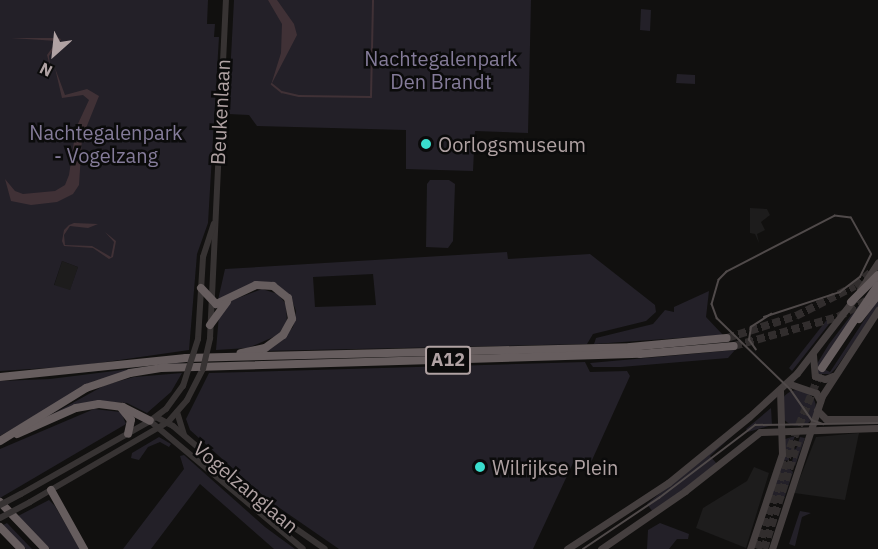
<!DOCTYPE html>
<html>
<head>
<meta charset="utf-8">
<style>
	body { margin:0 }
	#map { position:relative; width:878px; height:549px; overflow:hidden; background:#11100f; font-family:"IBM Plex Sans",sans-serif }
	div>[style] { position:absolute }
	.built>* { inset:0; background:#1d1c1c }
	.green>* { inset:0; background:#232028 }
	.round { border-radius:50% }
	.water>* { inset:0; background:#403136 }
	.stream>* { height:1.5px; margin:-0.75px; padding:0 0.75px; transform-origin:0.75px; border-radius:0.75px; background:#403136 }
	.motorway-tunnel>* { height:8px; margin-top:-4px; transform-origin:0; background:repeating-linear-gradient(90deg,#312d2d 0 8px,transparent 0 12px) }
	.tertiary>* { height:6px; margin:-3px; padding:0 3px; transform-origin:3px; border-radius:3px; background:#373333 }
	.secondary>* { height:7px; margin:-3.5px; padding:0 3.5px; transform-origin:3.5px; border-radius:3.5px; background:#453f3f }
	.motorway>* { height:8px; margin:-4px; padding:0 4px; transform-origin:4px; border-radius:4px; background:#665d5e }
	.tram>* { height:1.5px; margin:-0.75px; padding:0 0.75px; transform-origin:0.75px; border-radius:0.75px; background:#504a4a }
	.tertiary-bridge>* { height:6px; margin:-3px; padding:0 3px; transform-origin:3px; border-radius:3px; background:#373333 }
	.dots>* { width:16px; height:16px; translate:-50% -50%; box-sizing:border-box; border:3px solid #0b0b0b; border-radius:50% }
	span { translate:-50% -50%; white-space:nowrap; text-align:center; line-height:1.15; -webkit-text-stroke:5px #0b0b0b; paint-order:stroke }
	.shield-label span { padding:2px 4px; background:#0b0b0b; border:2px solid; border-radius:4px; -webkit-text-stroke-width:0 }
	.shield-label { font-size:18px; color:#b0a2a3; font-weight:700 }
	.park-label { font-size:20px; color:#847b99 }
	.street-label { font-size:20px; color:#b0a2a3 }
	.poi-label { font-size:20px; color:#b0a2a3 }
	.left { translate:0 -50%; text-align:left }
	.north { position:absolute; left:24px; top:24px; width:60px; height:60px; -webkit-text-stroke:4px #0b0b0b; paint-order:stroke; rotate:207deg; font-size:16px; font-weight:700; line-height:24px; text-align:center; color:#b0a2a3 }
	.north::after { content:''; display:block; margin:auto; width:21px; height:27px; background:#b0a2a3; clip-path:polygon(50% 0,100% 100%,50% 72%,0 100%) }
</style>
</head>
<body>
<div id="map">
	<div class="built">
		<div style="clip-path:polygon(750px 208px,767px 209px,770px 215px,761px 222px,765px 230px,757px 234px,759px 243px,755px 234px,750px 233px)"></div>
		<div style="clip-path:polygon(62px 261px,78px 267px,70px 291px,54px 286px)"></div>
		<div style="clip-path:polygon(859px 433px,845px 500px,794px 493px,816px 437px)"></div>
		<div style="clip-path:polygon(754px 467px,769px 473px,746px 548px,696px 528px,703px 508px,747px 481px)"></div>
	</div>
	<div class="green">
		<div style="clip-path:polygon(evenodd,0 0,208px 0,207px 24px,215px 24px,214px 37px,219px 37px,208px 223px,197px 254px,189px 350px,78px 366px,0 371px,0 0,62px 261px,78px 267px,70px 290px,54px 285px,62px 261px)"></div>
		<div style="clip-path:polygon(234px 0,531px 0,528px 133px,475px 131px,473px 171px,406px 169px,406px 130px,257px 126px,249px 115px,228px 114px)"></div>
		<div style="clip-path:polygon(641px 9px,651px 10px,650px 31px,640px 30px)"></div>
		<div style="clip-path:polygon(677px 74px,695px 75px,695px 84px,676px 83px)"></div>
		<div style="clip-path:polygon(430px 180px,449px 180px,455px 184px,453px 241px,448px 248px,426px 247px,427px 184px)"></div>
		<div style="clip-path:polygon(evenodd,507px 252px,508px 259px,590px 254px,655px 305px,656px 312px,646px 321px,593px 334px,587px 344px,261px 351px,283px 339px,293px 327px,296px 311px,290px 295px,275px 284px,218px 300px,225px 269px,507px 252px,373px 274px,376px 305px,315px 307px,313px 277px,373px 274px)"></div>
		<div style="clip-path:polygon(878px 280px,820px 367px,830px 372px,878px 299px,878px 308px,836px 368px,830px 374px,818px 374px,815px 367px,829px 344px)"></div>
		<div style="clip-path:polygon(262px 289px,278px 294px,286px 304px,287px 322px,278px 335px,248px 348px,216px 350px,219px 315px,230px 301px)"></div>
		<div style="clip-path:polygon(709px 291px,706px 317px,723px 335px,594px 344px,596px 338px,653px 324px,665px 310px,674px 312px,674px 307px)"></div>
		<div style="clip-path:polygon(829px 317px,833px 319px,792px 371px,789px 368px)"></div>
		<div style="clip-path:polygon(735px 350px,728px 358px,621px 367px,593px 367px,590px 363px)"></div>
		<div style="clip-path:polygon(186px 362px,94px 381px,0 436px,0 381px,50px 379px)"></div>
		<div style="clip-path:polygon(585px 362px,590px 372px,627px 371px,630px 376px,588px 469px,573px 463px,533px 549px,339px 549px,268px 500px,190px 430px,186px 419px,209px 373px)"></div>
		<div style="clip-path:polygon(182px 373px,171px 392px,147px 413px,127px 403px,99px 401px,77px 404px,40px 421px,105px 385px,134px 377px)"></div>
		<div class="round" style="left:780px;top:390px;width:36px;height:36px"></div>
		<div style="clip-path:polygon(770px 401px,710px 456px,717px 464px,653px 512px,647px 504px)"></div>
		<div style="clip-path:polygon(771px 408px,772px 425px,748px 432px,746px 429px)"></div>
		<div style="clip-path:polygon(94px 409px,121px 412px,126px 424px,0 498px,0 449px)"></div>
		<div style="clip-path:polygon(795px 436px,791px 447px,796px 449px,800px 437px,805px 438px,795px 466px,792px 462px,794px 453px,789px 451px,789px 460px,783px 461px,785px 439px)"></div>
		<div style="clip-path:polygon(159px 437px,171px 444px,169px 447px,160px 442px,148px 447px,139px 460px,131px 458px,132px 453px)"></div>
		<div style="clip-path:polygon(184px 455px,265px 527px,295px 549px,274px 549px,200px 484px,151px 549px,123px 549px,184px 469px,180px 456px)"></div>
		<div style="clip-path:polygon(785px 464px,793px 472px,784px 499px,770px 495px,781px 466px)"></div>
		<div style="clip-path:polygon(49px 500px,55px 506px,80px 549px,50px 549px,18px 516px)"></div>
		<div style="clip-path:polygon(800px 511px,811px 513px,802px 517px,795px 546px,789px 544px)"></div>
		<div style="clip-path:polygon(7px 523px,32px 549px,26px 549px,3px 525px)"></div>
		<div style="clip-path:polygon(660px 523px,689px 534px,688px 539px,677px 539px,669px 549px,647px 549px,648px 530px)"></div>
	</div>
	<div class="water">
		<div style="clip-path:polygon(268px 0,277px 0,294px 24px,297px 35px,271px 85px,281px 53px,282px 24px)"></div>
		<div style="clip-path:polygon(11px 38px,58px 38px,61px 39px,49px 56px,50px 66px,47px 55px,57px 41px)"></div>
		<div style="clip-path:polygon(55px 68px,65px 95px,87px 89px,99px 96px,82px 138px,79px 185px,73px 194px,57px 202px,31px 205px,11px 201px,5px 179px,15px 191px,23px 194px,55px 191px,65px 185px,69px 175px,76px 128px,89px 100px,83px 95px,62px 98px)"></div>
		<div style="clip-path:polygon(74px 223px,98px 224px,88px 228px,70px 226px,64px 235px,65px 245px,92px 246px,111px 257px,114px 242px,105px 232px,116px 241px,113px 257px,109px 259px,93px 248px,64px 246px,62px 241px,64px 230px,69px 225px)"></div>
	</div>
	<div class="stream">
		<div style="left:272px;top:84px;width:13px;rotate:39deg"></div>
		<div style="left:282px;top:92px;width:17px;rotate:13deg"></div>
		<div style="left:299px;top:96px;width:72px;rotate:0.8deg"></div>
		<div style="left:371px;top:97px;width:97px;rotate:-88.8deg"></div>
	</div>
	<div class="motorway-tunnel">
		<div style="left:727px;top:338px;width:72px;rotate:-17.7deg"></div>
		<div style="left:796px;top:316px;width:66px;rotate:-27deg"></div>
		<div style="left:855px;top:286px;width:21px;rotate:-41deg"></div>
		<div style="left:734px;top:346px;width:108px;rotate:-15.6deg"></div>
		<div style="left:838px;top:317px;width:36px;rotate:-30deg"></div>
		<div style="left:758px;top:549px;width:106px;rotate:-72.4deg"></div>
		<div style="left:790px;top:448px;width:86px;rotate:-68.2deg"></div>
		<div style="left:764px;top:549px;width:113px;rotate:-72.5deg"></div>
	</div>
	<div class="tertiary">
		<div style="left:210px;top:338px;width:338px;rotate:-87.3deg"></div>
		<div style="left:198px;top:339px;width:82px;rotate:-86.5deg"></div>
		<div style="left:203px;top:257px;width:35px;rotate:-72deg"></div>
		<div style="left:177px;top:412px;width:24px;rotate:73deg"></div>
		<div style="left:156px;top:417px;width:19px;rotate:28deg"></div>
		<div style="left:173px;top:426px;width:143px;rotate:40.5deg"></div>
		<div style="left:282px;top:519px;width:52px;rotate:34.9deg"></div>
		<div style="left:150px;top:421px;width:199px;rotate:39.9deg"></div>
		<div style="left:21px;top:494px;width:148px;rotate:-29.5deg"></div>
		<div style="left:150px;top:421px;width:20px;rotate:-37deg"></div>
		<div style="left:166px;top:409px;width:29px;rotate:-54deg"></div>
		<div style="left:30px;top:502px;width:160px;rotate:-30.1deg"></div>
		<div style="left:168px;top:422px;width:29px;rotate:-49deg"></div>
		<div style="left:187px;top:400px;width:35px;rotate:-63deg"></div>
	</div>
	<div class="secondary">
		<div style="left:860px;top:290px;width:33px;rotate:-57deg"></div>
		<div style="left:813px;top:355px;width:21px;rotate:85deg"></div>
		<div style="left:815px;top:376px;width:10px;rotate:17deg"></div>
		<div style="left:825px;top:379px;width:9px;rotate:-21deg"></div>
		<div style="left:787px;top:383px;width:31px;rotate:19deg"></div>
		<div style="left:816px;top:393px;width:9px;rotate:63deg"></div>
		<div style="left:817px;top:410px;width:13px;rotate:45deg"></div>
		<div style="left:826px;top:419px;width:52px"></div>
		<div style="left:567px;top:549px;width:121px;rotate:-33.2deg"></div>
		<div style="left:668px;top:483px;width:104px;rotate:-39.2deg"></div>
		<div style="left:749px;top:417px;width:65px;rotate:-42.5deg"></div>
		<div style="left:797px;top:373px;width:93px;rotate:-52.4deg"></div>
		<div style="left:601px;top:549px;width:102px;rotate:-34.6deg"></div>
		<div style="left:685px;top:491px;width:95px;rotate:-38.2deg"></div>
		<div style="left:760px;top:432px;width:118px;rotate:-1.9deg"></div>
		<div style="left:750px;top:549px;width:100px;rotate:-71.4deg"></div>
		<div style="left:782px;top:454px;width:64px;rotate:-91.8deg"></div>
		<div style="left:772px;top:549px;width:161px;rotate:-71.9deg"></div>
		<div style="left:822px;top:396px;width:103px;rotate:-56.9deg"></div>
	</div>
	<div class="motorway">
		<div style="left:201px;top:288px;width:22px;rotate:47deg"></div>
		<div style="left:216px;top:304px;width:44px;rotate:-25.4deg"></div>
		<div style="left:256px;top:285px;width:17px;rotate:3deg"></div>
		<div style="left:273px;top:286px;width:19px;rotate:39deg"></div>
		<div style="left:288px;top:298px;width:21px;rotate:79deg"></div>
		<div style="left:292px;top:319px;width:18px;rotate:119deg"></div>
		<div style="left:283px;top:335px;width:22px;rotate:144deg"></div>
		<div style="left:265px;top:348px;width:25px;rotate:168deg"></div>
		<div style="left:851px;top:302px;width:38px;rotate:-45deg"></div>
		<div style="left:859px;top:319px;width:31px;rotate:-52deg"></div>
		<div style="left:210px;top:325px;width:29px;rotate:-54deg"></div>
		<div style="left:822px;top:368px;width:100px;rotate:-56deg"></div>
		<div style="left:0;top:377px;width:187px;rotate:-5.8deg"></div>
		<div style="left:186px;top:358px;width:444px;rotate:-1.4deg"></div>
		<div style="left:630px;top:347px;width:97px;rotate:-5.3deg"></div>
		<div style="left:122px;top:409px;width:14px;rotate:51deg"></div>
		<div style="left:131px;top:420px;width:14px;rotate:102deg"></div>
		<div style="left:17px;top:434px;width:64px;rotate:-23.8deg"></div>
		<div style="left:76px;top:408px;width:23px;rotate:-10deg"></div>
		<div style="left:99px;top:404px;width:24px;rotate:7deg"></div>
		<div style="left:123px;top:407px;width:30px;rotate:27deg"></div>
		<div style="left:0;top:441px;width:101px;rotate:-31.6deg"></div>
		<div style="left:86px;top:388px;width:46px;rotate:-18.8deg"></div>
		<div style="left:130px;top:373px;width:31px;rotate:-9deg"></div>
		<div style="left:161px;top:368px;width:479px;rotate:-1.7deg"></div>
		<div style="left:640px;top:354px;width:94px;rotate:-4.9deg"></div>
		<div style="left:51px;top:490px;width:68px;rotate:60.8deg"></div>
		<div style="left:0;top:502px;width:65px;rotate:46.2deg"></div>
		<div style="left:0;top:527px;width:30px;rotate:46deg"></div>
	</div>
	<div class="tram">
		<div style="left:764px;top:317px;width:80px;rotate:-18.2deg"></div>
		<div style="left:840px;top:292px;width:25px;rotate:-37deg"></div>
		<div style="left:860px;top:277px;width:25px;rotate:-64deg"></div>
		<div style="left:871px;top:254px;width:41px;rotate:-119.1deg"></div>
		<div style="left:851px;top:218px;width:16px;rotate:-173deg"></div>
		<div style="left:835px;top:216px;width:122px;rotate:152.6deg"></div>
		<div style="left:727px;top:272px;width:11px;rotate:135deg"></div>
		<div style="left:719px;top:280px;width:25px;rotate:106deg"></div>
		<div style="left:712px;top:304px;width:15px;rotate:70deg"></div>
		<div style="left:717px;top:318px;width:103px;rotate:44.2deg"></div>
		<div style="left:791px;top:390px;width:37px;rotate:55deg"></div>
		<div style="left:812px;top:420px;width:12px;rotate:20deg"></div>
		<div style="left:756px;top:350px;width:12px;rotate:-125deg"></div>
		<div style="left:749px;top:340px;width:13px;rotate:-81deg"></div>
		<div style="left:751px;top:327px;width:24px;rotate:-33deg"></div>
		<div style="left:583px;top:549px;width:92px;rotate:-33.9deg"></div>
		<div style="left:659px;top:498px;width:121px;rotate:-37.2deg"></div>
		<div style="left:755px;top:425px;width:123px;rotate:-0.9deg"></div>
	</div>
	<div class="tertiary-bridge">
		<div style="left:203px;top:369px;width:32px;rotate:-77deg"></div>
		<div style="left:183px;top:386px;width:49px;rotate:-72.3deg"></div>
		<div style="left:0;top:505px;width:24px;rotate:-28deg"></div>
		<div style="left:0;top:518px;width:34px;rotate:-28deg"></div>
	</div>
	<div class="dots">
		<div style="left:426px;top:144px;background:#3adece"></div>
		<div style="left:480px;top:467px;background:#3adece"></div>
	</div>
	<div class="shield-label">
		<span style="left:448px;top:360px">A12</span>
	</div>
	<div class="park-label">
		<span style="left:441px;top:70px">Nachtegalenpark<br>Den Brandt</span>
		<span style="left:106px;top:144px">Nachtegalenpark<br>- Vogelzang</span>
	</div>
	<div class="street-label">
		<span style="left:220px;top:112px;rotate:-87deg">Beukenlaan</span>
		<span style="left:246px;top:487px;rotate:40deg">Vogelzanglaan</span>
	</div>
	<div class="poi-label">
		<span class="left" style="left:438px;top:144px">Oorlogsmuseum</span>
		<span class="left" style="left:492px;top:467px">Wilrijkse Plein</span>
	</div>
	<div class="north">N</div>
</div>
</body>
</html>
